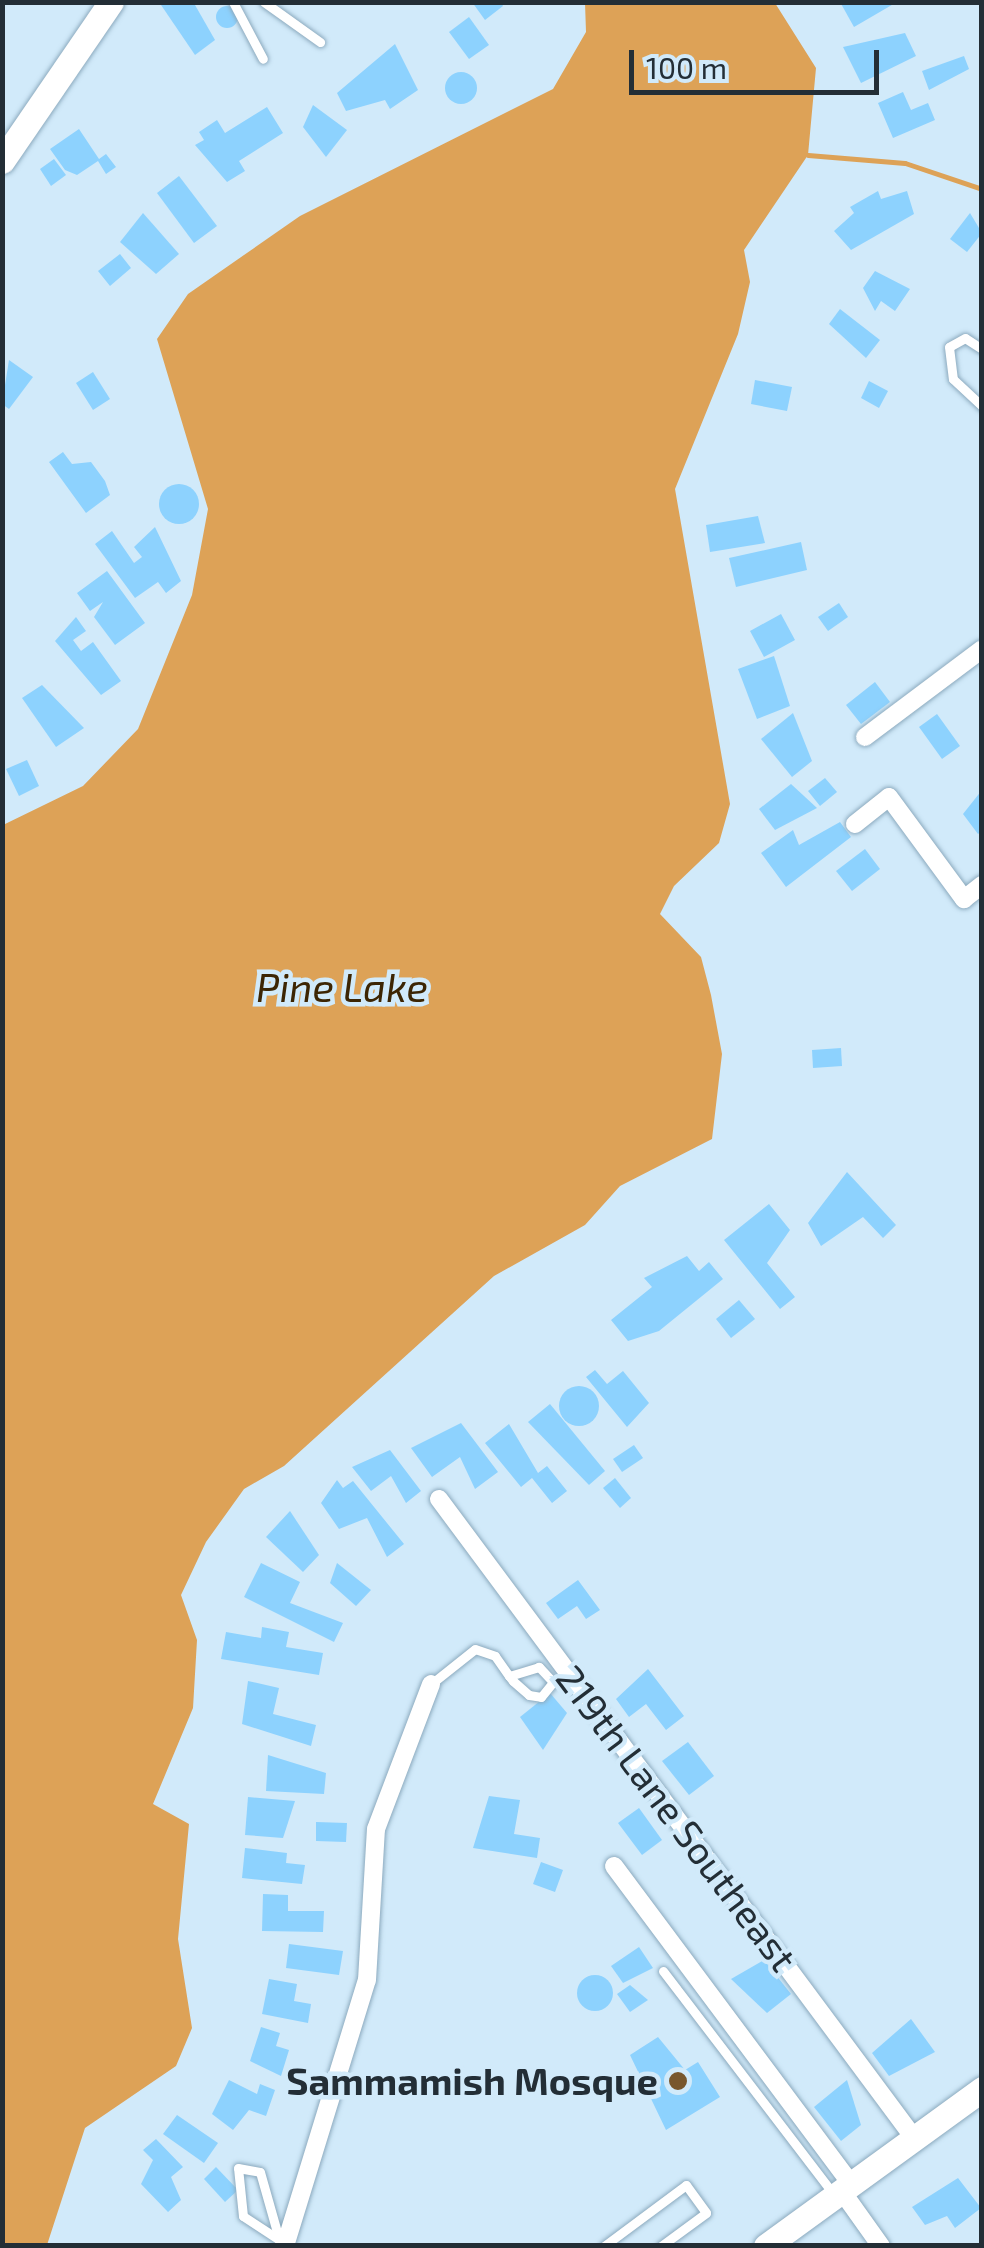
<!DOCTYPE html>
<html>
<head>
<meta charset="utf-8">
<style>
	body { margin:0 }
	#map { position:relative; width:984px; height:2248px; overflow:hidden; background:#d1eafa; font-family:"Exo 2",sans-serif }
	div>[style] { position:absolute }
	.water>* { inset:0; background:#dda257 }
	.stream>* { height:5px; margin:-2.5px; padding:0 2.5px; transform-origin:2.5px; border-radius:2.5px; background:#dda257 }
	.building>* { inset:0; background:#8dd2fe }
	.round { border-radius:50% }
	.roads { filter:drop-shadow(0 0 2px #8caabe) drop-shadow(0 0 2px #8caabe) }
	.lane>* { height:9px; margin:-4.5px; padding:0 4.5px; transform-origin:4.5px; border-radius:4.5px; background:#fff }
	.street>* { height:18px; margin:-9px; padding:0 9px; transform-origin:9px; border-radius:9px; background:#fff }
	.secondary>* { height:25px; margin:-12.5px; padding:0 12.5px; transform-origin:12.5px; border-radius:12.5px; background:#fff }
	.dots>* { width:28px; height:28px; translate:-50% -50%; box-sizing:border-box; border:5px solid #d1eafa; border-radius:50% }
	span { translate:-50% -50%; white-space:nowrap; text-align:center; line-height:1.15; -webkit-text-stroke:9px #d1eafa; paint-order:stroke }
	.street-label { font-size:38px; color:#232e36 }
	.poi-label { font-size:38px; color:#232e36; font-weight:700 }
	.right { translate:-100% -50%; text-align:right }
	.water-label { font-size:40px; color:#3c2503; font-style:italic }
	.frame { position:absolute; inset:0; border:5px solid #232e36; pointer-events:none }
	.scale { position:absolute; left:629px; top:50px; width:250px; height:45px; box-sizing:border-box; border:5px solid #232e36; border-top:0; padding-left:12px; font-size:30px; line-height:35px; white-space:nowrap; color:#232e36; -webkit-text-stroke:8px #d1eafa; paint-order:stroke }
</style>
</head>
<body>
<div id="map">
	<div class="water">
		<div style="clip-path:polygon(585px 3px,775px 3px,816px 68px,808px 155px,744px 250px,750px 282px,738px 334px,675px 489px,730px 804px,719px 843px,674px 886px,660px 914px,701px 957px,711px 995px,722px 1054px,712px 1139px,620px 1186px,585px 1225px,494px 1276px,284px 1466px,244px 1489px,206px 1542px,181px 1595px,197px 1640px,193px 1708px,153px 1804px,189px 1824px,178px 1939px,192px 2028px,176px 2066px,85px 2128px,47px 2245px,3px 2245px,3px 825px,83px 786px,138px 729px,192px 595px,208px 509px,157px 339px,188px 294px,300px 216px,553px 89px,586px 32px)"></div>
	</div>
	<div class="stream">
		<div style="left:808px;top:155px;width:97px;rotate:4.7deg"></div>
		<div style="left:905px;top:163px;width:81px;rotate:18.7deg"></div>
	</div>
	<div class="building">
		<div style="clip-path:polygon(159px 2px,195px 5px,215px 40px,195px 55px)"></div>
		<div style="clip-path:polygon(472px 2px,501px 2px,503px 6px,485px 20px)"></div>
		<div style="clip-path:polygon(840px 2px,897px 2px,854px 27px)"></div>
		<div class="round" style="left:216px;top:6px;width:22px;height:22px"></div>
		<div style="clip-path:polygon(469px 17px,489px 45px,469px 59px,449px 32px)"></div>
		<div style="clip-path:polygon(905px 33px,916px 56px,861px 83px,843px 47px)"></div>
		<div style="clip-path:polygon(395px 44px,418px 90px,390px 109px,385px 100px,346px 111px,337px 93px)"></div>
		<div style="clip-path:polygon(964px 56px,969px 69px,929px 90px,922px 71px)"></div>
		<div class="round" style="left:445px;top:72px;width:32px;height:32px"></div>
		<div style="clip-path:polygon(903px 92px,911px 110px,928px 103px,935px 120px,893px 138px,878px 103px)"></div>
		<div style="clip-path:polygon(313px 105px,347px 130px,326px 157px,303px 127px)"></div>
		<div style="clip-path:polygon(267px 107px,283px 133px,239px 161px,245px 171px,227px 182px,195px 145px,204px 140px,199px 132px,217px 120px,225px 133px)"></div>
		<div style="clip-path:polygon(79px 129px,99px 159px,106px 154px,116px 167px,106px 174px,98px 161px,77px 175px,65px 170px,50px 149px)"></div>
		<div style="clip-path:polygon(54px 159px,66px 175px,51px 186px,40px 169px)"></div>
		<div style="clip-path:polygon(179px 176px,217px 226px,194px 243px,157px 193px)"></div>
		<div style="clip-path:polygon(878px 191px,881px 199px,907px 191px,914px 214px,851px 250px,834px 231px,854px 213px,850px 207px)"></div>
		<div style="clip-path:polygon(143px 213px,179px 254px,156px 274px,120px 242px)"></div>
		<div style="clip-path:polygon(970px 213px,982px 233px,967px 252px,950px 239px)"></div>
		<div style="clip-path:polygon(120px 254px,131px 268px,110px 286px,98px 271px)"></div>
		<div style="clip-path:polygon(875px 271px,910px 289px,895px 311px,881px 301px,875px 311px,863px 288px)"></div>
		<div style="clip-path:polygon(840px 309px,880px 340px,866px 358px,829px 324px)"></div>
		<div style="clip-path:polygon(9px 360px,33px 377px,9px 409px,2px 404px)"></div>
		<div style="clip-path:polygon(93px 372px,110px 399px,93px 410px,76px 383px)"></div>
		<div style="clip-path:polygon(755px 380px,792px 387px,787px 411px,751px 404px)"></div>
		<div style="clip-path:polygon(869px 381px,888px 391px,879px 408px,861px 398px)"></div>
		<div style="clip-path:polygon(63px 452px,72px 464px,91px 462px,105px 481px,110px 495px,86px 513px,49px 462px)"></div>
		<div class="round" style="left:159px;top:484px;width:40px;height:40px"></div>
		<div style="clip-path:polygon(758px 516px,765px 543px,710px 552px,706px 525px)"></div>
		<div style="clip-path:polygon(155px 527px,181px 581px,166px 593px,158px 582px,135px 598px,95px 544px,112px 531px,134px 563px,142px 557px,134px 547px)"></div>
		<div style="clip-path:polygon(801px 542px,807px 570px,736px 587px,729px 558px)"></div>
		<div style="clip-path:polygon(107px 571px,145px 623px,115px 645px,94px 617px,103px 602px,90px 611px,77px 593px)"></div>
		<div style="clip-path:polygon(839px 603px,848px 617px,828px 631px,818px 617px)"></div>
		<div style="clip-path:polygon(781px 614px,795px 640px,764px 657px,750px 631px)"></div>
		<div style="clip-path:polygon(76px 617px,86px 631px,73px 640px,81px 651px,93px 642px,121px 681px,101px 695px,55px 641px)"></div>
		<div style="clip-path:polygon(774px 656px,790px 706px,757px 719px,738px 669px)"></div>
		<div style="clip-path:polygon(875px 682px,890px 702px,861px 724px,846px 705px)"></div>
		<div style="clip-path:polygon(42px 685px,84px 728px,56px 747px,22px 698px)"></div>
		<div style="clip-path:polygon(793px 713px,812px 761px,792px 777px,761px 739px)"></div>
		<div style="clip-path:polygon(937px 714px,960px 746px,942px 759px,919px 727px)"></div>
		<div style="clip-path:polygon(27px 760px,39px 786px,19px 796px,6px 769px)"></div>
		<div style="clip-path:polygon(825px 778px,837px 792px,820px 806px,808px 791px)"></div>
		<div style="clip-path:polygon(791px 784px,817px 808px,775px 830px,759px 809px)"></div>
		<div style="clip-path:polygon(982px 790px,982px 831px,978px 834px,963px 814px)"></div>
		<div style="clip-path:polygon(840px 822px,851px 837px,786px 887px,761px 853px,793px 830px,799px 845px)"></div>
		<div style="clip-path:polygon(865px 849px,880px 869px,852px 891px,836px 871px)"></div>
		<div style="clip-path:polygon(841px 1048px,842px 1066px,813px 1068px,812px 1050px)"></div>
		<div style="clip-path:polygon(847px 1172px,896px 1225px,883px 1238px,863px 1217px,821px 1246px,808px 1223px)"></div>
		<div style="clip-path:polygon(769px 1204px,790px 1230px,767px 1263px,795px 1297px,780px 1309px,724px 1240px)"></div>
		<div style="clip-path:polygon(687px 1256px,699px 1271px,709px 1262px,723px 1279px,659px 1331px,628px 1341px,611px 1320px,652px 1287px,644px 1278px)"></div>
		<div style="clip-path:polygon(739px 1300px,755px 1319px,731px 1338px,716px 1319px)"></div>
		<div style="clip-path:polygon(595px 1370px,607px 1384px,623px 1371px,649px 1403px,627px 1427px,586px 1377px)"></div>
		<div class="round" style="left:559px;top:1386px;width:40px;height:40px"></div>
		<div style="clip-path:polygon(550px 1404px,605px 1471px,589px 1485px,528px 1422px)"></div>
		<div style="clip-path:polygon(461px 1423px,498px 1472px,475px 1489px,460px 1457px,432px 1477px,411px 1448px)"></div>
		<div style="clip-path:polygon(509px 1424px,538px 1473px,547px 1466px,567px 1491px,552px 1503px,532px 1478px,521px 1487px,485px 1443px)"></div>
		<div style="clip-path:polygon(634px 1445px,643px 1458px,622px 1472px,613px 1459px)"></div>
		<div style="clip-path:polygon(390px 1450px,421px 1491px,406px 1503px,391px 1476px,371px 1491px,352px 1467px)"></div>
		<div style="clip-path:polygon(615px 1478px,631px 1498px,620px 1508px,603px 1488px)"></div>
		<div style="clip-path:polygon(337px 1480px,343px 1488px,353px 1481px,404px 1544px,387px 1557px,367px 1518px,339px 1529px,321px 1503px)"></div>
		<div style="clip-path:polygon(290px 1511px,319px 1555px,303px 1572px,266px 1537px)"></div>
		<div style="clip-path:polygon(261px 1563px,300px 1582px,290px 1603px,343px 1623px,334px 1642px,244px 1597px)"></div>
		<div style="clip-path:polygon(337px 1563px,371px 1590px,356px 1606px,330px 1583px)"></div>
		<div style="clip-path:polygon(578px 1580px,600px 1610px,586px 1619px,577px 1606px,558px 1619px,546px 1603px)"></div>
		<div style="clip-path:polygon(262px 1627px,289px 1632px,286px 1647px,323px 1653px,319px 1675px,221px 1659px,226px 1632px,261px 1638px)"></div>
		<div style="clip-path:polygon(648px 1669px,684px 1716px,666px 1730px,646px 1704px,629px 1717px,616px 1699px)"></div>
		<div style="clip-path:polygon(248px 1681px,279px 1688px,273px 1714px,316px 1725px,311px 1746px,242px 1724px)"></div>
		<div style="clip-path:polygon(550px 1693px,567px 1713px,543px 1750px,520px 1717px)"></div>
		<div style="clip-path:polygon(688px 1742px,714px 1776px,689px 1795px,662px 1761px)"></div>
		<div style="clip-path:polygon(268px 1755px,326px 1773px,324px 1794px,266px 1791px)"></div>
		<div style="clip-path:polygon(489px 1796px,520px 1800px,514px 1834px,540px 1838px,537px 1858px,473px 1848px)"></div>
		<div style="clip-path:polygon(248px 1797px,295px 1801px,283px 1838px,245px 1835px)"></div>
		<div style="clip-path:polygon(639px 1808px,662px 1840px,642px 1855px,618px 1823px)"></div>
		<div style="clip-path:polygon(316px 1822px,347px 1823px,346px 1842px,316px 1841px)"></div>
		<div style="clip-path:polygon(245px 1848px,287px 1853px,286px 1863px,305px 1865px,302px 1884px,242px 1878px)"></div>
		<div style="clip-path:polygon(541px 1862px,563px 1870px,555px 1892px,533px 1884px)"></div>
		<div style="clip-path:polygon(263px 1894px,288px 1895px,288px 1911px,324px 1911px,323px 1932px,262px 1931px)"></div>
		<div style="clip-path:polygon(289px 1944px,343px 1951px,339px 1975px,286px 1968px)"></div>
		<div style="clip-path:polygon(639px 1947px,653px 1968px,623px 1983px,611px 1966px)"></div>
		<div style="clip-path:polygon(764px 1960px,791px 1994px,767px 2013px,731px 1979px)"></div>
		<div class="round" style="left:577px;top:1975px;width:36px;height:36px"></div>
		<div style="clip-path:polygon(269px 1979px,297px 1984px,294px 2001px,311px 2004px,308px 2023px,262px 2014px)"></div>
		<div style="clip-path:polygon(630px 1985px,648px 2000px,630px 2012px,617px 1994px)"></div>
		<div style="clip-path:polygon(911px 2019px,935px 2052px,889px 2076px,872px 2053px)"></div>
		<div style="clip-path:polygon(261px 2027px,280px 2033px,276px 2046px,289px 2050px,281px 2076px,250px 2061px)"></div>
		<div style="clip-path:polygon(658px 2037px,685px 2070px,698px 2062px,720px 2097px,666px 2130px,630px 2055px)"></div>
		<div style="clip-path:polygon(229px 2080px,257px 2094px,260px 2084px,275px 2090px,266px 2116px,249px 2110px,233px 2130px,212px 2114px)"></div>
		<div style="clip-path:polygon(847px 2080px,861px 2125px,841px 2141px,814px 2107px)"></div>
		<div style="clip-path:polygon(177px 2115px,218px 2143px,204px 2163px,163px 2134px)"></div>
		<div style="clip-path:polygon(156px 2139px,183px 2167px,171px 2177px,181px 2200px,168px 2212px,141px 2184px,153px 2160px,143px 2150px)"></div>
		<div style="clip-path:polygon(216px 2167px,238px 2190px,225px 2202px,204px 2179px)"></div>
		<div style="clip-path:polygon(958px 2178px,981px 2208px,955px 2228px,947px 2216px,925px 2225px,912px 2207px)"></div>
	</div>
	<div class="roads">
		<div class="lane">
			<div style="left:233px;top:2px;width:64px;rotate:62.2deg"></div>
			<div style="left:264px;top:2px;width:69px;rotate:35.5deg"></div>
			<div style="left:982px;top:349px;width:20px;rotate:-147deg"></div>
			<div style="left:965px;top:338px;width:18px;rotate:151deg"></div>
			<div style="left:949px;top:347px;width:32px;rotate:83deg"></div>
			<div style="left:953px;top:379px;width:40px;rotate:43deg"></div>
			<div style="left:431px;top:1684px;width:56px;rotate:-38.5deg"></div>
			<div style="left:475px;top:1649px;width:21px;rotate:19deg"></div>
			<div style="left:495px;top:1656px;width:24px;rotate:55deg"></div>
			<div style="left:509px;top:1676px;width:6px;rotate:51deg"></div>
			<div style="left:513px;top:1681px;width:21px;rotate:41deg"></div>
			<div style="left:529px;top:1695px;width:12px;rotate:9deg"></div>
			<div style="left:541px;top:1697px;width:19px;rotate:-51deg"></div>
			<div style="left:553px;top:1682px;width:21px;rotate:-133deg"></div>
			<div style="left:539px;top:1667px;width:31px;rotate:163deg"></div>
			<div style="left:663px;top:1971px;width:280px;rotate:52.6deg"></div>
			<div style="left:278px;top:2239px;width:42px;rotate:-146.7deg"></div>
			<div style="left:243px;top:2216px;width:48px;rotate:-95.9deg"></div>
			<div style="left:238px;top:2168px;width:22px;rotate:10deg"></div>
			<div style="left:260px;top:2172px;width:77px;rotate:74.2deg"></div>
			<div style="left:604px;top:2246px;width:102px;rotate:-36.6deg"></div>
			<div style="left:686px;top:2185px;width:34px;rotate:54deg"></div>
			<div style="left:706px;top:2213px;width:56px;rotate:143.7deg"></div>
		</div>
		<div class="street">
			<div style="left:865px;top:737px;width:146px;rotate:-36.9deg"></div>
			<div style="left:855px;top:824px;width:43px;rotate:-38.5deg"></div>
			<div style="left:889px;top:797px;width:127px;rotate:53.7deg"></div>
			<div style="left:964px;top:899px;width:23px;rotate:-38deg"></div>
			<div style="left:439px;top:1499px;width:796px;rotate:53.37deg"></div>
			<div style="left:614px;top:1866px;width:395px;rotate:53.3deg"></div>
			<div style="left:841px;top:2190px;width:69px;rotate:54.5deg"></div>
			<div style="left:285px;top:2246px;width:278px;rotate:-72.9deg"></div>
			<div style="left:367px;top:1980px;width:151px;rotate:-86.6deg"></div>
			<div style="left:376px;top:1829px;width:155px;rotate:-69.2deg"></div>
		</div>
		<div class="secondary">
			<div style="left:2px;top:161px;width:193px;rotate:-55.6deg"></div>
			<div style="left:766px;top:2246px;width:267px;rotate:-36deg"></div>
		</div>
	</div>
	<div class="dots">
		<div style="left:678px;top:2081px;background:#78572d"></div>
	</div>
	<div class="street-label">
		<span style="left:677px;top:1818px;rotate:53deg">219th Lane Southeast</span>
	</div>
	<div class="poi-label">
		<span class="right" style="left:658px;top:2081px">Sammamish Mosque</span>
	</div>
	<div class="water-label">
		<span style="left:342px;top:986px">Pine Lake</span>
	</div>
	<div class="frame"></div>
	<div class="scale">100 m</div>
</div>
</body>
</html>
